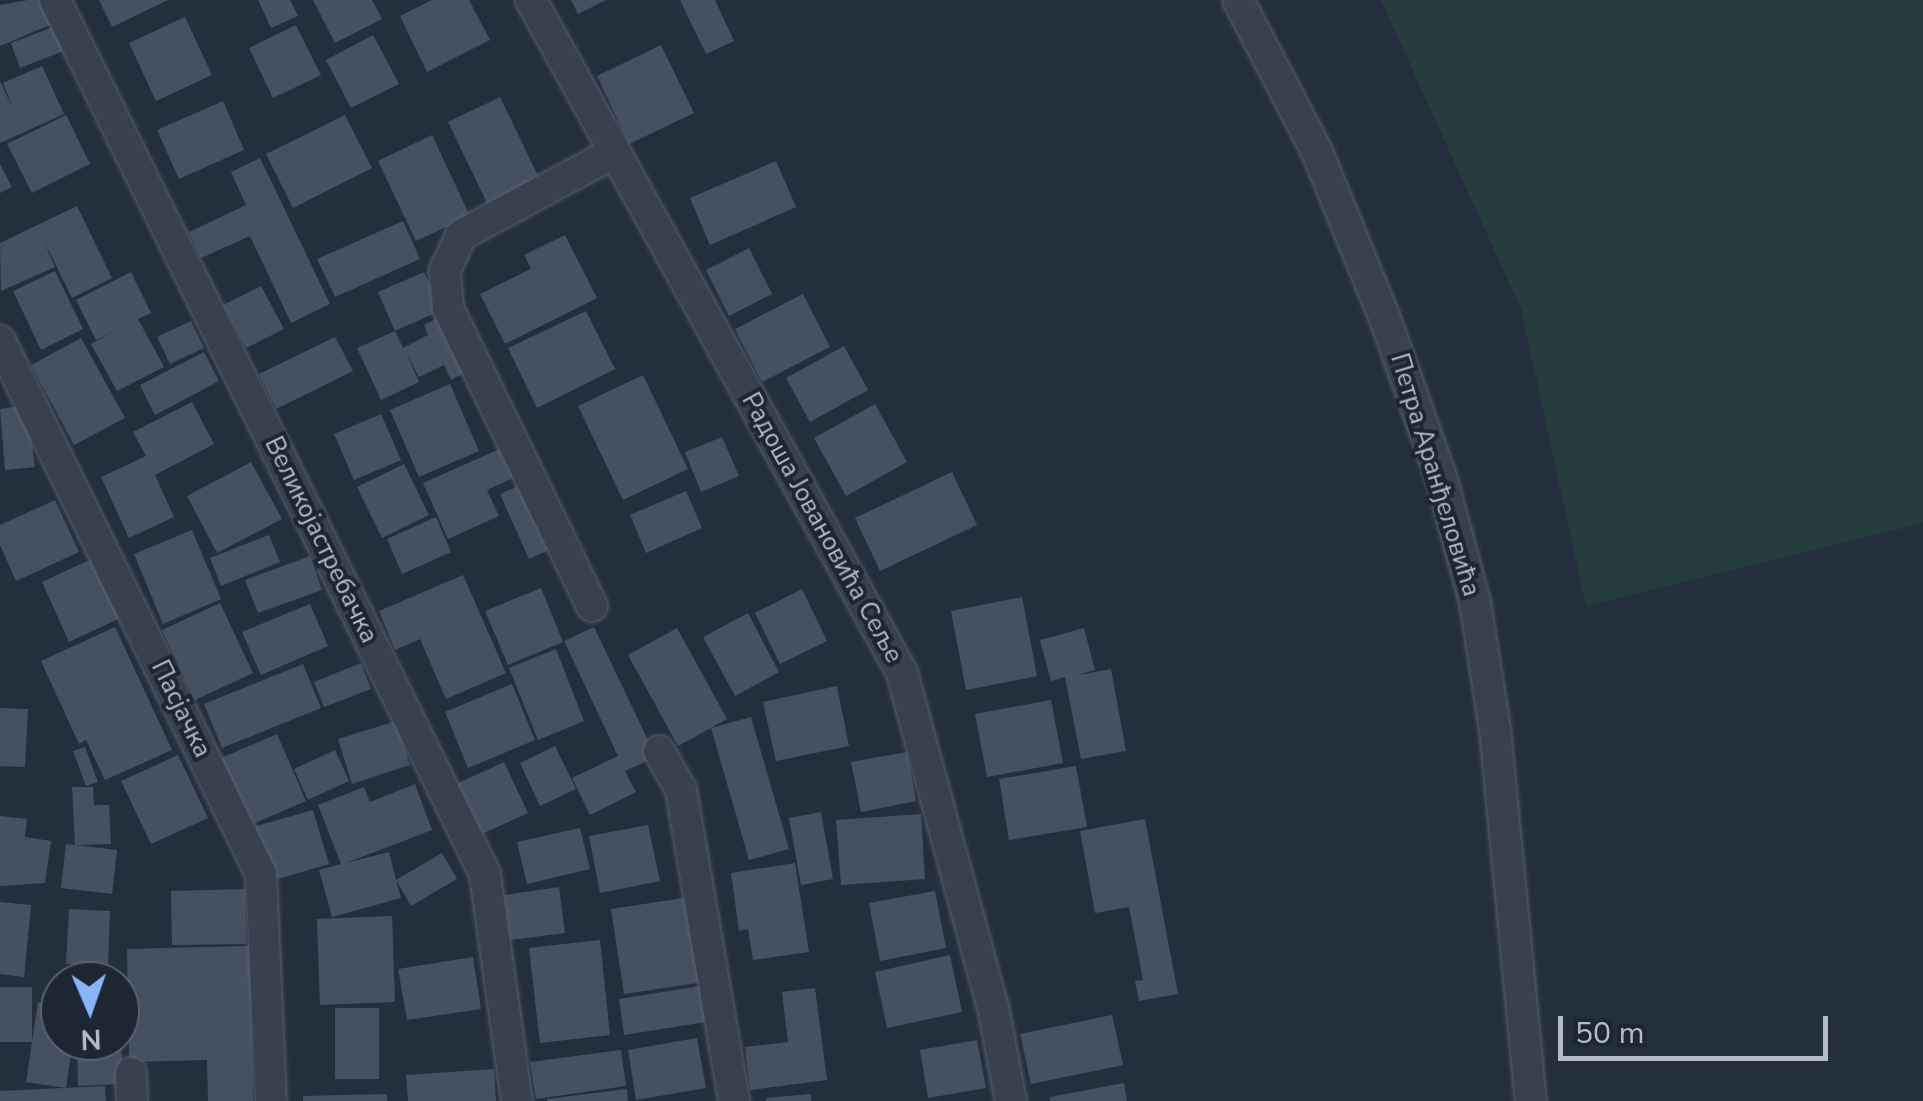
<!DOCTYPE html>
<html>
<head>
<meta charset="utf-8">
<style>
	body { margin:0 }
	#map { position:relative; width:1923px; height:1101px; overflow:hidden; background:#242f3e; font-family:"Nunito Sans",sans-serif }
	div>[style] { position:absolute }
	.green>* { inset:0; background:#263c3f }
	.building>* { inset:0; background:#455162 }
	.roads { filter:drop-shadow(0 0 2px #565f6c) drop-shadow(0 0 2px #565f6c) }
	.minor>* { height:30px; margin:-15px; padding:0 15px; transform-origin:15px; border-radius:15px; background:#38414e }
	span { translate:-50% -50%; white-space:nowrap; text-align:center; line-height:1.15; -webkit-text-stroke:8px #1d2633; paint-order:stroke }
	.street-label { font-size:25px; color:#b4bcc9 }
	.north { position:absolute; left:40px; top:961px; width:100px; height:100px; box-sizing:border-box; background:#1d2633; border:2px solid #59626f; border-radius:50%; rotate:178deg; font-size:28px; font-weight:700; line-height:40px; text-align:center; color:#b4bcc9 }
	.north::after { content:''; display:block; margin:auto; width:35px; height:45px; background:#8ab4f8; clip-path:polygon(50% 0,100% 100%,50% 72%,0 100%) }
	.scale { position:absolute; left:1558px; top:1016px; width:270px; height:45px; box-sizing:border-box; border:5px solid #b4bcc9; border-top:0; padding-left:12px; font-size:30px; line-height:35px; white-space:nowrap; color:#b4bcc9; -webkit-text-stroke:8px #1d2633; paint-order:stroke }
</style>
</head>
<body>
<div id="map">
	<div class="green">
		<div style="clip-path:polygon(1381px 0,1923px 0,1923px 523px,1586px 606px,1521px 309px)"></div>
	</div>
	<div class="building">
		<div style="clip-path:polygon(28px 0,43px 0,52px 24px,0 46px,0 5px)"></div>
		<div style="clip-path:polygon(99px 0,168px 0,112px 27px)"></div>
		<div style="clip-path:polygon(258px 0,290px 0,298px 16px,271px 28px)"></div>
		<div style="clip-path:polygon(313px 0,372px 0,382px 19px,335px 43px)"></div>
		<div style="clip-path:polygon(432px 0,469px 0,490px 40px,427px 72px,400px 16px)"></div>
		<div style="clip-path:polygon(571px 0,606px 0,578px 14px)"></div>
		<div style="clip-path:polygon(680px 0,715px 0,734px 41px,706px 54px)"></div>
		<div style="clip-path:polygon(185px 17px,212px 75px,156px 101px,129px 43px)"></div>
		<div style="clip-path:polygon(296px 25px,321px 75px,273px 98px,249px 48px)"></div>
		<div style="clip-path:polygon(56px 26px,66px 50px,20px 68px,11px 43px)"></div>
		<div style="clip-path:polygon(373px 35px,399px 84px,351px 108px,326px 60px)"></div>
		<div style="clip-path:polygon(661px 45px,694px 113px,629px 144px,597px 76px)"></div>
		<div style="clip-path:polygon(42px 66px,64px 114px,0 143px,0 81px,13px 109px,3px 83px)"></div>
		<div style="clip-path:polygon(500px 97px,540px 180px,488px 205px,448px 122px)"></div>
		<div style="clip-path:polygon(223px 101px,244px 150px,179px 179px,157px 130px)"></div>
		<div style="clip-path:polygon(66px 115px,90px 164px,32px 193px,7px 144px)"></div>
		<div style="clip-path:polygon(345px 115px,372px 168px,293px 208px,266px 154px)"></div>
		<div style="clip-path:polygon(432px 135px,470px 216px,416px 241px,378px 161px)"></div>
		<div style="clip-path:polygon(260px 158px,330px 304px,291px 323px,250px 236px,201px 258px,189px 232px,246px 205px,231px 172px)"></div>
		<div style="clip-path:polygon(776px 161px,796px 207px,710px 245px,690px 198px)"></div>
		<div style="clip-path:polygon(0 164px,12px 187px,0 193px)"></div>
		<div style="clip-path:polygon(77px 206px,112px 278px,72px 298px,44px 241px,55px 267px,1px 291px,0 243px)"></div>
		<div style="clip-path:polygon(403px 221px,420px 259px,335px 297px,317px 259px)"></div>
		<div style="clip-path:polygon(565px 235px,597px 298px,505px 344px,480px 294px,531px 269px,524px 255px)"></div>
		<div style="clip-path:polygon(749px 248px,772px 294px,729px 316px,706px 270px)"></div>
		<div style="clip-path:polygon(55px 271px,83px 329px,41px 350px,13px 291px)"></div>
		<div style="clip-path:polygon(131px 272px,151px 313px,138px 319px,164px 367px,117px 391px,91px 344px,113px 332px,96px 340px,76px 300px)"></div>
		<div style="clip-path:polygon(424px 272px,442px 310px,395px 331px,403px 348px,428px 335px,424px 325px,446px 314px,474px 368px,451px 380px,444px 365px,419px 377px,406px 352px,419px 382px,381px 400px,357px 348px,395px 331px,378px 292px)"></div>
		<div style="clip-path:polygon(261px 286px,284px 329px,246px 348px,223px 305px)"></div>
		<div style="clip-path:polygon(803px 294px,830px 347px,762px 382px,735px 329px)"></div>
		<div style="clip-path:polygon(586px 311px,615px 369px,537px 408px,508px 348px)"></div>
		<div style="clip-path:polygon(191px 321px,204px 348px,170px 364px,157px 337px)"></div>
		<div style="clip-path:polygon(335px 337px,353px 371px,276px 409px,259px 374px)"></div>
		<div style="clip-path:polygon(81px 338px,125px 418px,74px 445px,31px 365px)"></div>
		<div style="clip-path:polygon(844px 346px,868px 390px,810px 422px,786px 378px)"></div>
		<div style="clip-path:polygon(204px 352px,219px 381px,155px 415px,140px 385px)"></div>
		<div style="clip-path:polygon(643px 375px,688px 469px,623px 500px,578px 406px)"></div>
		<div style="clip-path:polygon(450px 384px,479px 451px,419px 477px,390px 410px)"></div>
		<div style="clip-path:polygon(192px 402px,214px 444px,155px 475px,174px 517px,129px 538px,101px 477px,146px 456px,133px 432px)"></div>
		<div style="clip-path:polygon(875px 404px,907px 462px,846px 496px,814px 438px)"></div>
		<div style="clip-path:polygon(27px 405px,35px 467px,5px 470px,0 409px)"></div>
		<div style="clip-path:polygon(381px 414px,401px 460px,354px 480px,334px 434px)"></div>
		<div style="clip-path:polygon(722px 437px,739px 476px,701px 492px,685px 452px)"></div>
		<div style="clip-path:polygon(511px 444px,524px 473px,487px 490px,499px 516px,448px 539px,423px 483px)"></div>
		<div style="clip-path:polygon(251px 462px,282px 519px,217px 553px,187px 496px)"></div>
		<div style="clip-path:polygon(404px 464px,429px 515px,382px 538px,357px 487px)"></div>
		<div style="clip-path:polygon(952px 472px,977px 525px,880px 571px,855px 518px)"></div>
		<div style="clip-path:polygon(529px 481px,558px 546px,529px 559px,500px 494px)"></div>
		<div style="clip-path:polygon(686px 491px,702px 528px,646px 553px,630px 515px)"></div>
		<div style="clip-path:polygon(55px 500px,79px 552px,16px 581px,0 545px,0 525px)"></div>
		<div style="clip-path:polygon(436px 517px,451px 552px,402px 574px,387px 539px)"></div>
		<div style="clip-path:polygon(192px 530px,221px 599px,163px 624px,134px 554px)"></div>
		<div style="clip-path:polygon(269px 535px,280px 562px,221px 586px,210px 558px)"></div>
		<div style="clip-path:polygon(100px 555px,127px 615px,69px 642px,42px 582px)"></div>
		<div style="clip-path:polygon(310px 556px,322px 590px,258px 613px,245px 580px)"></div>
		<div style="clip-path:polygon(463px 575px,506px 673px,446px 699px,420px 639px,395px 650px,379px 611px)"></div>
		<div style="clip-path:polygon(541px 588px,563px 642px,508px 665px,485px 611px)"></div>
		<div style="clip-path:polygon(802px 589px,827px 641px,780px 664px,755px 613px)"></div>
		<div style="clip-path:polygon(1022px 597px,1037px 676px,966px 690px,951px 611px)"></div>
		<div style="clip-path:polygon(220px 603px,253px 673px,195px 700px,162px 630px)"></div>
		<div style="clip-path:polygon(310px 604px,328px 646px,261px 675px,242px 632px)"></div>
		<div style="clip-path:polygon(748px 613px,779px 672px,735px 696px,703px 637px)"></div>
		<div style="clip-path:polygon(115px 627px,172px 750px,105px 780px,86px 740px,79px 744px,41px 661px)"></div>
		<div style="clip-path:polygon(594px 627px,656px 757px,625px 771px,636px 792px,590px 815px,572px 778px,618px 756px,564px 641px)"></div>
		<div style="clip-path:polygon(677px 628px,727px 719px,678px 746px,628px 655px)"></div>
		<div style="clip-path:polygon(1084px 628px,1095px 670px,1074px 676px,1111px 669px,1126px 751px,1081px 759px,1065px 677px,1051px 681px,1040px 640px)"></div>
		<div style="clip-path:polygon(556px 649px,584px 721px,538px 740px,509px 668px)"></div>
		<div style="clip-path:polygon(361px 663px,371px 689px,324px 707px,314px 682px)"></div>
		<div style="clip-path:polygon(303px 664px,321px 708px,222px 748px,204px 704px)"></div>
		<div style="clip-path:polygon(512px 684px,535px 740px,468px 768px,445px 712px)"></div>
		<div style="clip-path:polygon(837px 686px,849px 746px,776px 761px,763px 702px)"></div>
		<div style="clip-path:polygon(1051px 700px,1063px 763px,987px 777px,975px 714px)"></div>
		<div style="clip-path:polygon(0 708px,28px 709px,25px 767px,0 766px)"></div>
		<div style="clip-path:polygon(751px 717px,789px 849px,749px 860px,711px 728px)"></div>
		<div style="clip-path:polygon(396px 721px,410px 765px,352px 784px,338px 739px)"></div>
		<div style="clip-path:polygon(277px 734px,306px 801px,248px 826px,219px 759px)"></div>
		<div style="clip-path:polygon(555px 746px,576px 789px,540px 806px,520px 763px)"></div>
		<div style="clip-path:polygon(85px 747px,98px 782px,86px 786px,73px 751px)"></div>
		<div style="clip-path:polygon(335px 750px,349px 781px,308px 800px,294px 769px)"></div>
		<div style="clip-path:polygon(907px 752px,916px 801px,861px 812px,851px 762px)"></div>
		<div style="clip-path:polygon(178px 755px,208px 818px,151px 844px,121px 781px)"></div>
		<div style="clip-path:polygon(504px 762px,528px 813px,475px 837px,452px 786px)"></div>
		<div style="clip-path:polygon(1076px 766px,1087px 827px,1009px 840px,999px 779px)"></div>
		<div style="clip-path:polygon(415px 784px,432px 830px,346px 863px,389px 852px,396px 880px,442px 853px,457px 879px,411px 906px,396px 880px,401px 898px,332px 917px,319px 870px,341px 864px,318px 805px,364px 787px,370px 802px)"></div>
		<div style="clip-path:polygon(72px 787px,93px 787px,94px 805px,109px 805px,111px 844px,75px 845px)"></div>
		<div style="clip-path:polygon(313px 810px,329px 864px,268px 882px,253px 827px)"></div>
		<div style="clip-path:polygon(821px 812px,833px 879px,801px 885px,789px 818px)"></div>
		<div style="clip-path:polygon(921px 814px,925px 879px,841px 885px,836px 820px)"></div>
		<div style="clip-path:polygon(0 816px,27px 819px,25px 837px,51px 841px,45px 883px,0 886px)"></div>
		<div style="clip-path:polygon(1145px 819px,1178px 994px,1139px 1001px,1135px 981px,1143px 980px,1129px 907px,1095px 913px,1080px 831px)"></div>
		<div style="clip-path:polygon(648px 825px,660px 881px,600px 893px,589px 836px)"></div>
		<div style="clip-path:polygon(580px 828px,590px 869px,527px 884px,517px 842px)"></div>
		<div style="clip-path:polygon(66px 844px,117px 850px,112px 894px,61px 888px)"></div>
		<div style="clip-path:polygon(795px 863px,809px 952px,753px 960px,748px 929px,739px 931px,731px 873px)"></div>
		<div style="clip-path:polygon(559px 887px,565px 933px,510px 940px,504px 895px)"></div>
		<div style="clip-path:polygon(245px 889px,246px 944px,172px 945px,171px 891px)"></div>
		<div style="clip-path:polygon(935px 891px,946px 948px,880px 961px,869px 903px)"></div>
		<div style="clip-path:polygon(690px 897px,704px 982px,624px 994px,611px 909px)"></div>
		<div style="clip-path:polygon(0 902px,31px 905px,24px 977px,0 974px)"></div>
		<div style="clip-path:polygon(69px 909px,110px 911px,108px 966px,66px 964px)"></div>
		<div style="clip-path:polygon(392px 916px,395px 1002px,320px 1005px,317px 919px)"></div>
		<div style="clip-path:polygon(600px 940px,610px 1035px,540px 1043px,529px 948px)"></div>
		<div style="clip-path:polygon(250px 946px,253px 1101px,208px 1101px,207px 1060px,129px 1062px,127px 949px)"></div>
		<div style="clip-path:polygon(950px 955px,962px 1012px,887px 1028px,875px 972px)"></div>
		<div style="clip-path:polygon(473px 957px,481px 1009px,407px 1020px,398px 969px)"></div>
		<div style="clip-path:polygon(700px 986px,706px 1022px,624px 1035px,619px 999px)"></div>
		<div style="clip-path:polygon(0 987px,32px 987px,32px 1042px,38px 1002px,60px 1005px,60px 1041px,73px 1041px,66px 1088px,26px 1082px,32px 1042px,0 1042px)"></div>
		<div style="clip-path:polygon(815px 988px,827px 1080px,750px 1090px,745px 1047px,788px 1042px,782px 992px)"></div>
		<div style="clip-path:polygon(335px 1008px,379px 1008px,379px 1079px,335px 1079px)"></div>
		<div style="clip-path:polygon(1112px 1015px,1123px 1065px,1031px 1084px,1020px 1034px)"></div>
		<div style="clip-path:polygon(697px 1038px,706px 1088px,636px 1100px,628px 1050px)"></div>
		<div style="clip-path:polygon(977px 1040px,986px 1088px,928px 1098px,920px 1050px)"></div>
		<div style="clip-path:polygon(77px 1041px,121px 1041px,123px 1084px,78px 1086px)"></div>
		<div style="clip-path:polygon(621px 1050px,626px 1086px,536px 1099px,530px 1062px)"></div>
		<div style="clip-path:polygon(494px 1069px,496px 1101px,408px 1101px,406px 1075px)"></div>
		<div style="clip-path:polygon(1124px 1083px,1127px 1101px,1050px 1101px,1050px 1097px)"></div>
		<div style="clip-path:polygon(105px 1086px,106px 1101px,0 1101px,0 1091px)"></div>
		<div style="clip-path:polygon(627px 1089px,628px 1101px,547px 1101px,547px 1099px)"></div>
		<div style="clip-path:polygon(387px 1094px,387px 1101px,303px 1101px,303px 1096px)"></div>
		<div style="clip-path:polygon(811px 1094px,811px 1101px,766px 1101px,766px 1098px)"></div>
	</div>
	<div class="roads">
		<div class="minor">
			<div style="left:55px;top:0;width:974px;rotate:63.8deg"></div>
			<div style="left:485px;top:874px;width:229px;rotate:82deg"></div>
			<div style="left:531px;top:0;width:768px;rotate:61.13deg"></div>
			<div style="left:902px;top:673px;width:346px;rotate:74.8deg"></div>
			<div style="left:993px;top:1007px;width:96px;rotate:79.2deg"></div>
			<div style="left:1238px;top:0;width:171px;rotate:62.5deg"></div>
			<div style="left:1317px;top:152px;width:177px;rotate:67.8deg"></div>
			<div style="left:1384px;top:316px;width:171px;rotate:70.5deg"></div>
			<div style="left:1441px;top:477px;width:130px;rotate:74.8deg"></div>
			<div style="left:1475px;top:602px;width:129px;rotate:81.1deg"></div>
			<div style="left:1495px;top:729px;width:374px;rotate:84.5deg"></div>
			<div style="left:0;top:341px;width:593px;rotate:63.91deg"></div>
			<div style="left:261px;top:874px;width:227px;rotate:87.5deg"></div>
			<div style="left:592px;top:606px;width:331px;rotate:-115.8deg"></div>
			<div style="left:448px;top:308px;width:38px;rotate:-95deg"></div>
			<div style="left:445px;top:270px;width:38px;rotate:-65deg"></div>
			<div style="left:461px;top:235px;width:173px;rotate:-28.3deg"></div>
			<div style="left:659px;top:751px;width:45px;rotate:60.6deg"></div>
			<div style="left:681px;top:790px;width:315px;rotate:80.3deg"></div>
			<div style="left:131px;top:1073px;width:28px;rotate:88deg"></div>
		</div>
	</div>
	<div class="street-label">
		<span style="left:1435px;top:475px;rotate:73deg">Петра Аранђеловића</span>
		<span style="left:822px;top:528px;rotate:61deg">Радоша Јовановића Сеље</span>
		<span style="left:321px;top:540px;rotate:64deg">Великојастребачка</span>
		<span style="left:181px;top:709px;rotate:64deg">Пасјачка</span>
	</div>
	<div class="north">N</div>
	<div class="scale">50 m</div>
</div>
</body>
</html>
